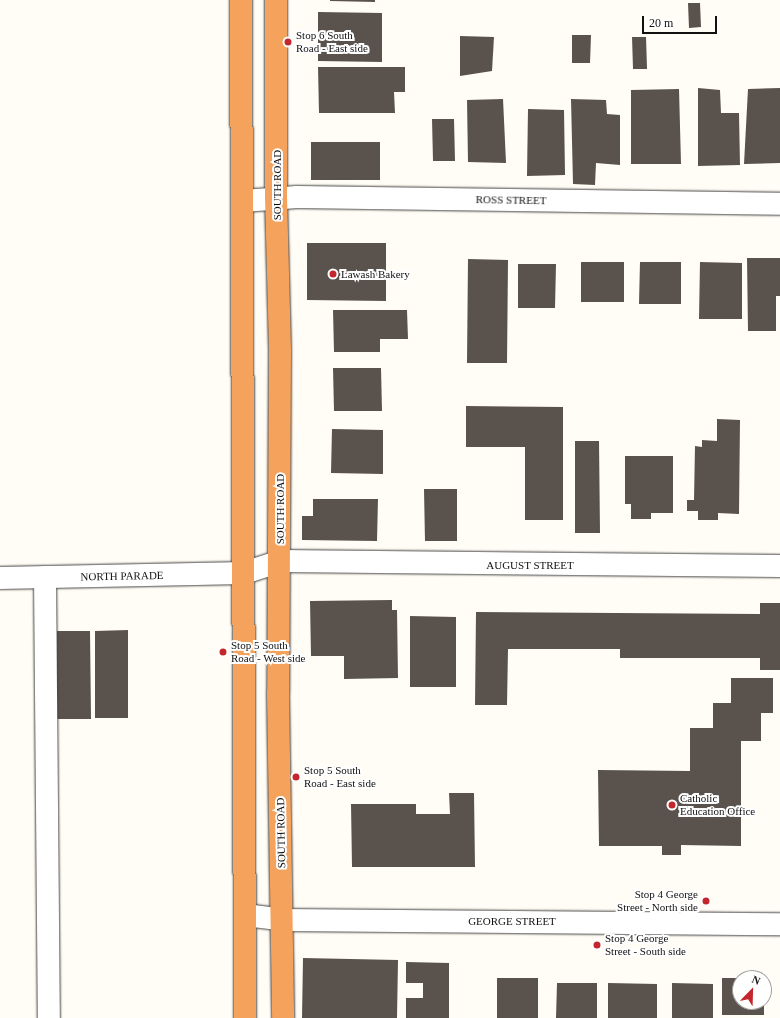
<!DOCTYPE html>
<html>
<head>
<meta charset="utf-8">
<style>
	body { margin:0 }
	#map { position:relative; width:780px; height:1018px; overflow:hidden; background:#fffdf5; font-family:Georgia,serif }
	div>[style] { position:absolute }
	.building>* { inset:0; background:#5a524d }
	.roads { filter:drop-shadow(0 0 1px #444) drop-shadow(0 0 1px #444) }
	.minor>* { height:22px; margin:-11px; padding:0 11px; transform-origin:11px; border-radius:11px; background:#fff }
	.highway>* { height:22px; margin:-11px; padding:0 11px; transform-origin:11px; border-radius:11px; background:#f5a25d }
	.dots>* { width:11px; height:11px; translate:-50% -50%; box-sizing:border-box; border:2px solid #fff; border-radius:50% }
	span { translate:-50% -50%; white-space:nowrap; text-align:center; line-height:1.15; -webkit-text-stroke:4px #fff; paint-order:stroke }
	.poi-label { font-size:11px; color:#111 }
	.left { translate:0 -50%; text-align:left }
	.right { translate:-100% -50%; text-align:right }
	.street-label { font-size:11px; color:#111 }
	.north { position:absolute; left:732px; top:970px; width:40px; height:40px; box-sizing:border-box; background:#fff; border:1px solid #a0a0a0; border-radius:50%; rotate:23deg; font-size:11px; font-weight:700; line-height:16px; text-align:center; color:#111 }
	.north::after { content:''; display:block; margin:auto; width:14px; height:18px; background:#c4262e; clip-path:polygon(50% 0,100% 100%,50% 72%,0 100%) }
	.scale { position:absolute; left:642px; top:16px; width:75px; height:18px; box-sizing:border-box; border:2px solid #111; border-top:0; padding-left:5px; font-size:12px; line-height:14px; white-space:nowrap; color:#111; -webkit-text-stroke:3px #fff; paint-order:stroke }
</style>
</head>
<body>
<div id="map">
	<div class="building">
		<div style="clip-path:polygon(330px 0,375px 0,375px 2px,330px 1px)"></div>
		<div style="clip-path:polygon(688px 3px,700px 3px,701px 27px,689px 28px)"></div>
		<div style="clip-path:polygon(318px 12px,382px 13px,382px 62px,318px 61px)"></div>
		<div style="clip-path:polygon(572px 35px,591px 35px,590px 63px,572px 63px)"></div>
		<div style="clip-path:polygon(460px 36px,494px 37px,492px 71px,460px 76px)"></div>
		<div style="clip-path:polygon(632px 37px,646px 37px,647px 69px,633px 69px)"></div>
		<div style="clip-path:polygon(318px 67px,405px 67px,405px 92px,394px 92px,395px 113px,319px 113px)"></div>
		<div style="clip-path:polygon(698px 88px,720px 90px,721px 113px,739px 113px,740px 165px,698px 166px)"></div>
		<div style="clip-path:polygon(780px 88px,780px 163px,744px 164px,748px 89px)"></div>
		<div style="clip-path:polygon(679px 89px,681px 164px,631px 164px,631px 90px)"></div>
		<div style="clip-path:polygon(503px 99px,506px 163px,468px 162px,467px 100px)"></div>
		<div style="clip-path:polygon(571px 99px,606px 100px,607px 114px,620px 115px,620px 165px,596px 163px,595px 185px,573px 184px)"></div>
		<div style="clip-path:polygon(528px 109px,564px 110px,565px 175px,527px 176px)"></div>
		<div style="clip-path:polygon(432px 119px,454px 119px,455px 161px,433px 161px)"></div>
		<div style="clip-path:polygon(311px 142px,380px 142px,380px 180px,311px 180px)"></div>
		<div style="clip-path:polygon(307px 243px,386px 243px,386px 301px,307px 300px)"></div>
		<div style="clip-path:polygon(747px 258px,780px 258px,780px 296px,776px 296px,776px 331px,748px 331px)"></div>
		<div style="clip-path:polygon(468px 259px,508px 260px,507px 363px,467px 363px)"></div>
		<div style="clip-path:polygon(581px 262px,624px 262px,624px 302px,581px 302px)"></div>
		<div style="clip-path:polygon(640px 262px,681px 262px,681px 304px,639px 304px)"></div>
		<div style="clip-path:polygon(700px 262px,742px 263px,742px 319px,699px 319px)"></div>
		<div style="clip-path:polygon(518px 264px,556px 264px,555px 308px,518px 308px)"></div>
		<div style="clip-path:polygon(333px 310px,407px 310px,408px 339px,380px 339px,380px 352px,334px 352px)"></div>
		<div style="clip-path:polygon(333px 368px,381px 368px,382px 411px,334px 411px)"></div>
		<div style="clip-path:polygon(466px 406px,563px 407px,563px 520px,525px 520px,525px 447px,466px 447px)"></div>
		<div style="clip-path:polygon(717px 419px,740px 420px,739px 514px,718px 513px,718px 520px,698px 520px,698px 511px,687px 511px,687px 500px,694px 500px,695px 446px,702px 447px,702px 440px,717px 441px)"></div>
		<div style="clip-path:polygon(332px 429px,383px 430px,383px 474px,331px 473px)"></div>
		<div style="clip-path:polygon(575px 441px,599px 441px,600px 533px,575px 533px)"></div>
		<div style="clip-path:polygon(625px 456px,673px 456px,673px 513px,651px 513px,651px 519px,631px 519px,631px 504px,625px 504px)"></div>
		<div style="clip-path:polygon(424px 489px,457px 489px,457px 541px,425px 541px)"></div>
		<div style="clip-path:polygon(313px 499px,378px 499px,377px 541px,302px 540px,302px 516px,313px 516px)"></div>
		<div style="clip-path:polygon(392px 600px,392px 610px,397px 610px,398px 678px,344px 679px,344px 656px,311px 656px,310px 601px)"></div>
		<div style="clip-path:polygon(760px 603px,780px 603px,780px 670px,760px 670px,760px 658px,620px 658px,620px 649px,508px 649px,507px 705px,475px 705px,476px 612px,760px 614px)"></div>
		<div style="clip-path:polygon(410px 616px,456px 617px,456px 687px,410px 687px)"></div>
		<div style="clip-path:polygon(128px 630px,128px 718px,95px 718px,95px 631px)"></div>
		<div style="clip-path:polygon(57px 631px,90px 631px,91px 719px,57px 719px)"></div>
		<div style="clip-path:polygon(731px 678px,773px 678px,773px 713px,761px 713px,761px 741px,741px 741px,741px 846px,681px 845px,681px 855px,662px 855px,662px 846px,599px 846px,598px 770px,690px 771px,690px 728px,713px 728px,713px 703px,731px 703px)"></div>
		<div style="clip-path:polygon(449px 793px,474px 793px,475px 867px,352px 867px,351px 804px,416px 804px,416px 814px,450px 814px)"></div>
		<div style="clip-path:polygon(303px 958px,398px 960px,397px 1018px,302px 1018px)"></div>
		<div style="clip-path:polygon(406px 962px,449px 963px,449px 1018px,406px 1018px,406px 998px,423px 998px,423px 983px,406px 983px)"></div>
		<div style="clip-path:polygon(497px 978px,538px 978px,538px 1018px,497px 1018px)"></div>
		<div style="clip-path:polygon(722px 978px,740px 978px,740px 1002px,764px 1002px,764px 1015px,722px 1015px)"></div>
		<div style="clip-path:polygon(557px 983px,597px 983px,597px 1018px,556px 1018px)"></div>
		<div style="clip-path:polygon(608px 983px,657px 984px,657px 1018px,608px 1018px)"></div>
		<div style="clip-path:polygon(672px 983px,713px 984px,713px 1018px,672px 1018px)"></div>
	</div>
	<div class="roads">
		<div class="minor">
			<div style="left:243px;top:201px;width:54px;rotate:-4.2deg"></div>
			<div style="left:297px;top:197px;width:483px;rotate:0.8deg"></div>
			<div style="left:45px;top:577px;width:441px;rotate:89.5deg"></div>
			<div style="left:0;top:578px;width:244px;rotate:-1.2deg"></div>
			<div style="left:244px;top:573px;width:38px;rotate:-18deg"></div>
			<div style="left:280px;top:561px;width:500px;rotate:0.57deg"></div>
			<div style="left:245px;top:915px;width:38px;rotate:7deg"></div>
			<div style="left:283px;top:920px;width:497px;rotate:0.5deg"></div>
		</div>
		<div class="highway">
			<div style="left:241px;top:0;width:1018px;rotate:89.77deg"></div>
			<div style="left:276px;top:0;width:197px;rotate:90deg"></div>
			<div style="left:276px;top:197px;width:154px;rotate:88.5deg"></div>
			<div style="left:280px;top:351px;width:342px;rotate:90.3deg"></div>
			<div style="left:278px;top:693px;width:325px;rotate:89.1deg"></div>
		</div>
	</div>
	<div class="dots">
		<div style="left:288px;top:42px;background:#c4262e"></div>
		<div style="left:333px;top:274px;background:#c4262e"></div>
		<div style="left:223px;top:652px;background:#c4262e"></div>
		<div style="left:296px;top:777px;background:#c4262e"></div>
		<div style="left:672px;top:805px;background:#c4262e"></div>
		<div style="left:706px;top:901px;background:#c4262e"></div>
		<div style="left:597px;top:945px;background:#c4262e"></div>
	</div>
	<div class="poi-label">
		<span class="left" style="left:296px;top:42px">Stop 6 South<br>Road - East side</span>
		<span class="left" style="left:341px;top:274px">Lawash Bakery</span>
		<span class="left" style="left:231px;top:652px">Stop 5 South<br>Road - West side</span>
		<span class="left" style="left:304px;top:777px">Stop 5 South<br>Road - East side</span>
		<span class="left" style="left:680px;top:805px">Catholic<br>Education Office</span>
		<span class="right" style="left:698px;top:901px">Stop 4 George<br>Street - North side</span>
		<span class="left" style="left:605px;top:945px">Stop 4 George<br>Street - South side</span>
	</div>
	<div class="street-label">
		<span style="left:277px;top:185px;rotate:-90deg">SOUTH ROAD</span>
		<span style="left:511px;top:200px;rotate:1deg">ROSS STREET</span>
		<span style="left:280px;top:509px;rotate:-90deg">SOUTH ROAD</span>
		<span style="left:530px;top:565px">AUGUST STREET</span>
		<span style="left:122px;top:576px;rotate:-1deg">NORTH PARADE</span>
		<span style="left:281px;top:833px;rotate:-91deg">SOUTH ROAD</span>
		<span style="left:512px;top:921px">GEORGE STREET</span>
	</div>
	<div class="north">N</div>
	<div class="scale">20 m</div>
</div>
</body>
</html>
